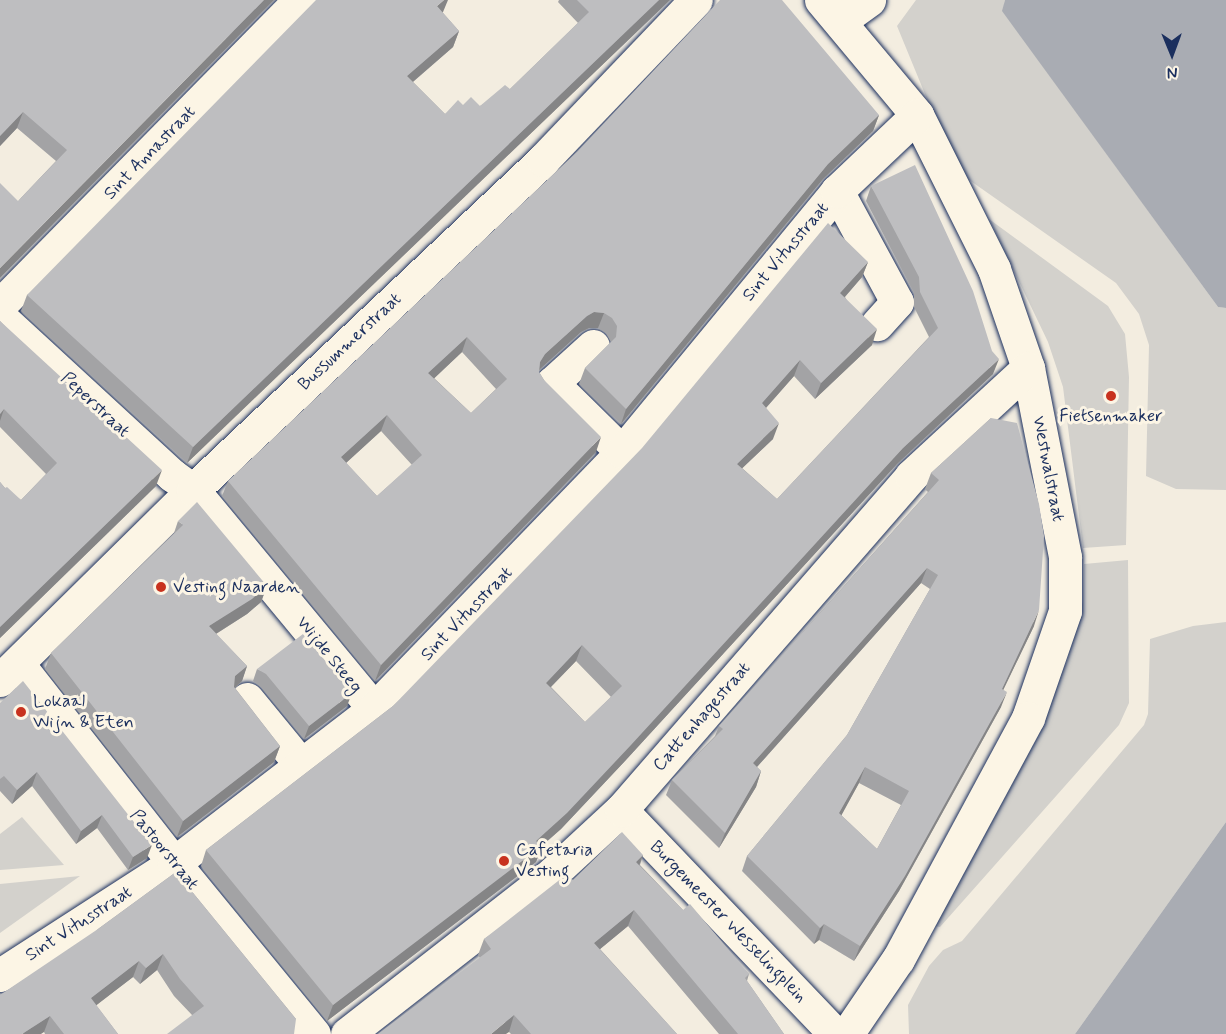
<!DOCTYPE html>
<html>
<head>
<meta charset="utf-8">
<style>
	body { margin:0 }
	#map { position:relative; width:1226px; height:1034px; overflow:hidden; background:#f3ede0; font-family:Mynerve,sans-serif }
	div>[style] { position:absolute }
	.green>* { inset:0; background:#d3d1cc }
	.water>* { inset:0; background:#a9acb3 }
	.roads { filter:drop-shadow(0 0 2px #1b2f5e) drop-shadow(0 0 2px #1b2f5e) }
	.minor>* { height:33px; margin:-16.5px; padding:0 16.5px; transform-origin:16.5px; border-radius:16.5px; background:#fcf5e5 }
	.wall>* { inset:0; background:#a3a3a5 }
	.shaded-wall>* { inset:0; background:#858586 }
	.building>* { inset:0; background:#bebec0 }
	.dots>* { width:16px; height:16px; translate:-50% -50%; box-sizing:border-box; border:3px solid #fcf5e5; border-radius:50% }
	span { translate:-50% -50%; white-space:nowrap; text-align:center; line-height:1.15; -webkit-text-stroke:6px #fcf5e5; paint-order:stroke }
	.street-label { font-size:18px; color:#1b2f5e }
	.poi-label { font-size:18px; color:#1b2f5e }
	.left { translate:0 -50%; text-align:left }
	.north { position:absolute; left:1142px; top:24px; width:60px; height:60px; -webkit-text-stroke:4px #fcf5e5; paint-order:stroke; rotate:179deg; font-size:16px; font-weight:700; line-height:24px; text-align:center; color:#1b2f5e }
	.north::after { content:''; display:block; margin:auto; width:21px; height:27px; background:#1b2f5e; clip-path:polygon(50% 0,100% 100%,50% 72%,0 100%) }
</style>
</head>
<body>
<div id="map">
	<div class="green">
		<div style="clip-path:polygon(916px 0,1005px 0,1003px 11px,1218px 307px,1226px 308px,1226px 490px,1176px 489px,1146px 476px,1149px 345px,1139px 314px,1116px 283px,965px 177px,941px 133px,897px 26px)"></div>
		<div style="clip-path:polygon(989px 219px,1108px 306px,1125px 334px,1129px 377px,1126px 545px,1083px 548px,1063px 387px,1048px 342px)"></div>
		<div style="clip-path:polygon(1128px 560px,1129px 703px,1119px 725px,940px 927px,934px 926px,1067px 661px,1083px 601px,1084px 564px)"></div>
		<div style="clip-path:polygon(1226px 622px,1226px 822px,1075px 1034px,909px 1034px,908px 1005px,929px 966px,943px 950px,962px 941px,1144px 725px,1148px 714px,1150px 639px,1193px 626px)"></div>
		<div style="clip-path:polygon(22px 817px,64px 865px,0 870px,0 834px)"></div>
		<div style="clip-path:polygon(80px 876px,0 933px,0 884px)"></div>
	</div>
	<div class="water">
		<div style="clip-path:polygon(1005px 0,1226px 0,1226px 308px,1218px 307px,1002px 11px)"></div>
		<div style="clip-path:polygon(1226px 822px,1226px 1034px,1075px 1034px)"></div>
	</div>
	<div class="roads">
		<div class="minor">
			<div style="left:821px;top:0;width:150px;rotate:50.1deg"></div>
			<div style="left:917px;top:115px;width:172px;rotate:63.4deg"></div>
			<div style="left:994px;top:269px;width:105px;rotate:71deg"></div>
			<div style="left:1028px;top:368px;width:193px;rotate:78.9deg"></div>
			<div style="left:1065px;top:557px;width:54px;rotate:90deg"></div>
			<div style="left:1065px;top:611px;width:113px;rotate:109.1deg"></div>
			<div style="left:1028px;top:718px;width:274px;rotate:118.3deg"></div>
			<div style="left:898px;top:959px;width:91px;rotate:124.2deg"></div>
			<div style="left:840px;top:21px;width:36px;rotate:-36deg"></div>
			<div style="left:837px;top:191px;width:126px;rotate:61.6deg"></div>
			<div style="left:897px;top:302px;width:30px;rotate:132deg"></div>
			<div style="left:0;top:305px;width:428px;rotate:-45.5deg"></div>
			<div style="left:0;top:317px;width:234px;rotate:42.6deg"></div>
			<div style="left:172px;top:475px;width:26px;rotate:36deg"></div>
			<div style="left:193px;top:490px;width:284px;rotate:50.4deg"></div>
			<div style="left:593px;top:346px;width:55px;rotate:137.9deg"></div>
			<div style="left:552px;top:383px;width:98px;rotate:44.6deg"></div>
			<div style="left:18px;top:664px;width:253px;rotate:51.9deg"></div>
			<div style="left:174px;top:863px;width:221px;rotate:50.7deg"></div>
			<div style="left:0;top:680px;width:271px;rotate:-44.6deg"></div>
			<div style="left:193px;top:490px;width:481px;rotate:-43.3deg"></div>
			<div style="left:543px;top:160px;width:221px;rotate:-46.3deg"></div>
			<div style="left:247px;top:699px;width:87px;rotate:50.6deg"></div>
			<div style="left:621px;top:810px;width:310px;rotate:46.3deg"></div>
			<div style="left:0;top:975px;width:207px;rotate:-32.8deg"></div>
			<div style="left:174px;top:863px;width:252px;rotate:-37.6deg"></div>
			<div style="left:374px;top:709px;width:357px;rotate:-46deg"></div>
			<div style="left:622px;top:452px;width:338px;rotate:-50.5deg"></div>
			<div style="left:837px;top:191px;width:110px;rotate:-43.5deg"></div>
			<div style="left:347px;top:1034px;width:263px;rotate:-38deg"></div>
			<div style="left:554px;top:872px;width:91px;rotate:-42.8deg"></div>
			<div style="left:621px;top:810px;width:442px;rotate:-49deg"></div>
			<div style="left:911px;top:476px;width:159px;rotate:-42.7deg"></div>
		</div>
	</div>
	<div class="wall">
		<div style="clip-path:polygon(0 0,274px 0,18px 201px,56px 161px,17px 128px,0 146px)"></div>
		<div style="clip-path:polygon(559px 0,670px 0,187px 463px,21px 311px,27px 295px,443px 12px,443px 13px,459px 31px,453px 47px,413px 82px,445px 114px,463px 105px,480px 106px,510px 89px,578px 23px,558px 2px)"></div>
		<div style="clip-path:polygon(evenodd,879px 115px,873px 131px,823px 179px,621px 424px,579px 384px,585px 368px,611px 342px,606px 333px,598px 328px,589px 328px,581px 332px,540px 369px,539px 372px,544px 380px,596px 452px,375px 681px,222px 496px,228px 481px,577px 152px,879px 115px,462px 352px,496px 389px,471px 413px,434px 378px,462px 352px,879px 115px,381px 431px,412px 465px,377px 496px,346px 463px,381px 431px)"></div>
		<div style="clip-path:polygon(evenodd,871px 186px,993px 374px,897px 464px,625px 761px,561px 829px,542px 846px,536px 862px,327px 1021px,201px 866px,206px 850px,393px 706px,868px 262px,862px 277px,845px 297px,872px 345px,815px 399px,794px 376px,766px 408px,773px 439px,742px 468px,777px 499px,929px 337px,914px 307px,914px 293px,866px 201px,871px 186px,576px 661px,611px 697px,585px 722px,551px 687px,576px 661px)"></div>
		<div style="clip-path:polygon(0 321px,156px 486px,0 638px,0 482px,5px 488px,21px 500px,46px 474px,0 427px)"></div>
		<div style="clip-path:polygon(evenodd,991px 418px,1034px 626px,1003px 690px,1001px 707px,899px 891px,854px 961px,819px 940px,814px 944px,742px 871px,747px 856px,847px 735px,930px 589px,921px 583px,757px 767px,761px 771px,756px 787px,719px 848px,666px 795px,672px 780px,715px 736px,719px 726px,928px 492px,925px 489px,931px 473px,991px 418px,859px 783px,901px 805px,877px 849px,841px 815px,859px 783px)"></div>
		<div style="clip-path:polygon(178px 521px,267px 586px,261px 602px,247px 614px,216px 634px,247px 666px,242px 681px,235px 688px,280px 746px,274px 762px,177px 837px,45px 669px,51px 653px,174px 533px)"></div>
		<div style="clip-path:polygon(257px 669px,347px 706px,304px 739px,261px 687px,253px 681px)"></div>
		<div style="clip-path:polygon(0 703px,147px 858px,128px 870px,97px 828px,76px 844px,32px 786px,12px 804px,0 791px)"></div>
		<div style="clip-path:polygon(643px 855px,640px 865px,683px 910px,749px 974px,747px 981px,784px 1034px,719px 1034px,628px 926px,600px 949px,677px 1034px,511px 1034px,509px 1032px,480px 958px,478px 955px,484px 939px,573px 880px)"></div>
		<div style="clip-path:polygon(176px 872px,296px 1019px,192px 1015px,174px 996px,157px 970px,140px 984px,133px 977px,96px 1005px,118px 1034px,45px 1034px,44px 1032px,0 1034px,98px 929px)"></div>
	</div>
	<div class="shaded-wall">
		<div style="clip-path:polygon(264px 0,274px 0,0 278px,0 268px)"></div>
		<div style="clip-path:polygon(444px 0,448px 0,443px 12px,431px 22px,437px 6px)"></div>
		<div style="clip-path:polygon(659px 0,670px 0,187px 463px,193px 447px)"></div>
		<div style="clip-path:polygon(459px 31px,453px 47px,401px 92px,407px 76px)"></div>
		<div style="clip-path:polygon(23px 112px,17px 128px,0 146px,0 136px)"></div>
		<div style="clip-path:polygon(879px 115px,873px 131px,823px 179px,621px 424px,626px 409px,828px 164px)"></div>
		<div style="clip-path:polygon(868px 262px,862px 277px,835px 308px,840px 293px)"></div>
		<div style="clip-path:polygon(594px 312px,604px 313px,598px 328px,589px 328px,581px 332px,539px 370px,540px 362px,545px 354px,587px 316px)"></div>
		<div style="clip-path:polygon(877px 329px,872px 345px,815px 399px,821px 383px)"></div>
		<div style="clip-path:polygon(467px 337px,462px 352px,423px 389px,428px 373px)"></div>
		<div style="clip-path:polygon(999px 359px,993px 374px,897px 464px,625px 761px,561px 829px,539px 848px,542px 846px,536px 862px,327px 1021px,333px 1005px,536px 841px,903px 448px)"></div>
		<div style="clip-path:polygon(800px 360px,794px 376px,756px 419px,762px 403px)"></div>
		<div style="clip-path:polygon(4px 409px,0 421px,0 414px)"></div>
		<div style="clip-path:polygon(387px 415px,381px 431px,335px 473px,341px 457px)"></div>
		<div style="clip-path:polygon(779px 423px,773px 439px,731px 479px,737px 464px)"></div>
		<div style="clip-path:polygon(601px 437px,596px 452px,375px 681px,381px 665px)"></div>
		<div style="clip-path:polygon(162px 470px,156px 486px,0 638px,0 627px)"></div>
		<div style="clip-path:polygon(927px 568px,921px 583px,747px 778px,753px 763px)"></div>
		<div style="clip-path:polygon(267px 586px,261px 602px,247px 614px,203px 642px,209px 626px)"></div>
		<div style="clip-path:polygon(1039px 610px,1034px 626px,996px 705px,1002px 689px)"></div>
		<div style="clip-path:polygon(582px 645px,576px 661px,540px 698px,546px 683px)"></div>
		<div style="clip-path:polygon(247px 666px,242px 681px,230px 692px,235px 676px)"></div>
		<div style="clip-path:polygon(1007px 692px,1001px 707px,899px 891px,854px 961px,860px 946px)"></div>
		<div style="clip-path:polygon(352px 693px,347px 706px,304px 739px,309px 726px)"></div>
		<div style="clip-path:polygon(280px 746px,274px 762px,177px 837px,183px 821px)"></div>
		<div style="clip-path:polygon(865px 767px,859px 783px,834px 829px,839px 813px)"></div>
		<div style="clip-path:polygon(761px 771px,756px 787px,719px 848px,725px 833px)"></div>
		<div style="clip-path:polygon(37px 772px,32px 786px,12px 804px,17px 790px)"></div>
		<div style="clip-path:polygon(102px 815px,97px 828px,76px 844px,81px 831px)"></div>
		<div style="clip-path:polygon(152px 845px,147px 858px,128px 870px,133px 857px)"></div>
		<div style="clip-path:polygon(643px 855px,637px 871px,636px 862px)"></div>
		<div style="clip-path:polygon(634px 910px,628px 926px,588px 959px,594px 943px)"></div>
		<div style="clip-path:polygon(824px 924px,819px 940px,814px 944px,820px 928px)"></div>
		<div style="clip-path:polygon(163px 954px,157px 970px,140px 984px,146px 968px)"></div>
		<div style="clip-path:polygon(139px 961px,133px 977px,85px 1014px,91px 998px)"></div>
		<div style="clip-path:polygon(514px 1015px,509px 1032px,506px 1034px,491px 1034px)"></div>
		<div style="clip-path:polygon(50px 1016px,44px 1032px,41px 1034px,22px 1034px)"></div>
	</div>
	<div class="building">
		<div style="clip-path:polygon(0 0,264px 0,0 268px,0 183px,18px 201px,67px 150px,23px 112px,0 136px)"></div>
		<div style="clip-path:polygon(316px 0,444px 0,437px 6px,459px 31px,407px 76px,445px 114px,458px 100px,463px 105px,471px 97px,480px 106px,505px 85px,510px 89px,589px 12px,577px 0,659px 0,193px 447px,27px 295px)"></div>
		<div style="clip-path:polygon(evenodd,720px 0,782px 0,879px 115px,828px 164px,626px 409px,585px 368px,616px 337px,617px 326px,612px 318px,604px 313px,594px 312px,587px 316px,545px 354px,540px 362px,539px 372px,544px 380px,601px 437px,381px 665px,228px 481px,577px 152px,720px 0,467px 337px,507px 379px,471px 413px,428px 373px,467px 337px,720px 0,387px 415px,422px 455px,377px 496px,341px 457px,387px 415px)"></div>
		<div style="clip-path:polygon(evenodd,915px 165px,973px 291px,992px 351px,999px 359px,903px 448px,631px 745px,567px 813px,536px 841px,542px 846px,333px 1005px,206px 850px,393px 706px,642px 448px,828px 223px,868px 262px,840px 293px,877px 329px,821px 383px,800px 360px,762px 403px,779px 423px,737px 464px,777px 499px,938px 328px,920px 292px,919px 277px,871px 186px,915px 165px,582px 645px,622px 686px,585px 722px,546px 683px,582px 645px)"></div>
		<div style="clip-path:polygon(0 321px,162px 470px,0 627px,0 482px,5px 488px,7px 487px,21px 500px,57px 463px,4px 409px,0 414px)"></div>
		<div style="clip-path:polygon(evenodd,991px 418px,1017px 423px,1039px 504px,1044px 536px,1039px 610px,1002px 689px,1007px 692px,905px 876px,860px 946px,824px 924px,820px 928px,747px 856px,847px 735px,938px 575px,927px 568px,753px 763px,761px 771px,725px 833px,672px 780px,723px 729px,719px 726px,939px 480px,931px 473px,991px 418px,865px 767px,909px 791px,877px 849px,839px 813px,865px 767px)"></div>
		<div style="clip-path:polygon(197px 502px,267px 586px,252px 599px,209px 626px,247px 666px,235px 676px,234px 687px,280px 746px,183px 821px,51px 653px,183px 525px,178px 521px)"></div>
		<div style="clip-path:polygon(303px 634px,352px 693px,309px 726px,266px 674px,257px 669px)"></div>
		<div style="clip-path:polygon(23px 681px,152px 845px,133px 857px,102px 815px,81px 831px,37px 772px,17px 790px,4px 776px,0 779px,0 703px)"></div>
		<div style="clip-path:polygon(622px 832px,643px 855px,636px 862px,683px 910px,690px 904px,749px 974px,745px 978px,784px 1034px,738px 1034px,634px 910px,594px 943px,677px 1034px,531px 1034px,514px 1015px,491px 1034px,378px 1034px,491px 949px,484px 939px,567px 874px,573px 880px)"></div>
		<div style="clip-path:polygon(176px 872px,296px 1019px,294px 1034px,167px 1034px,204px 1006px,180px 979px,163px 954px,146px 968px,139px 961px,91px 998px,118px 1034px,64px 1034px,50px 1016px,22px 1034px,0 1034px,0 995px,98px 929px)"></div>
	</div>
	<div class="dots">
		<div style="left:1111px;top:396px;background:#c8321e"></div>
		<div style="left:161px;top:587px;background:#c8321e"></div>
		<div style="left:21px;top:712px;background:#c8321e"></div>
		<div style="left:504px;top:861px;background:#c8321e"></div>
	</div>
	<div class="street-label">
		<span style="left:150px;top:153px;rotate:-46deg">Sint Annastraat</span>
		<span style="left:786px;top:252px;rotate:-50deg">Sint Vitusstraat</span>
		<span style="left:350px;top:342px;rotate:-43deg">Bussummerstraat</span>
		<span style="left:95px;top:405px;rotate:43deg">Peperstraat</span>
		<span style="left:1048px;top:469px;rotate:79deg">Westwalstraat</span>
		<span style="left:467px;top:614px;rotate:-46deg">Sint Vitusstraat</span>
		<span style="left:329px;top:655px;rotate:51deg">Wijde Steeg</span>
		<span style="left:702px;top:717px;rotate:-49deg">Cattenhagestraat</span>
		<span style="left:164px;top:850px;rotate:51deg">Pastoorstraat</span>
		<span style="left:728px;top:922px;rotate:46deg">Burgemeester Wesselingplein</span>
		<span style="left:79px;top:924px;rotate:-33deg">Sint Vitusstraat</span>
	</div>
	<div class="poi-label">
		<span style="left:1111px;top:416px">Fietsenmaker</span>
		<span class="left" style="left:173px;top:587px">Vesting Naarden</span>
		<span class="left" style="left:33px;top:712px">Lokaal<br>Wijn &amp; Eten</span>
		<span class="left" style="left:516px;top:861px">Cafetaria<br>Vesting</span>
	</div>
	<div class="north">N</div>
</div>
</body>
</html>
